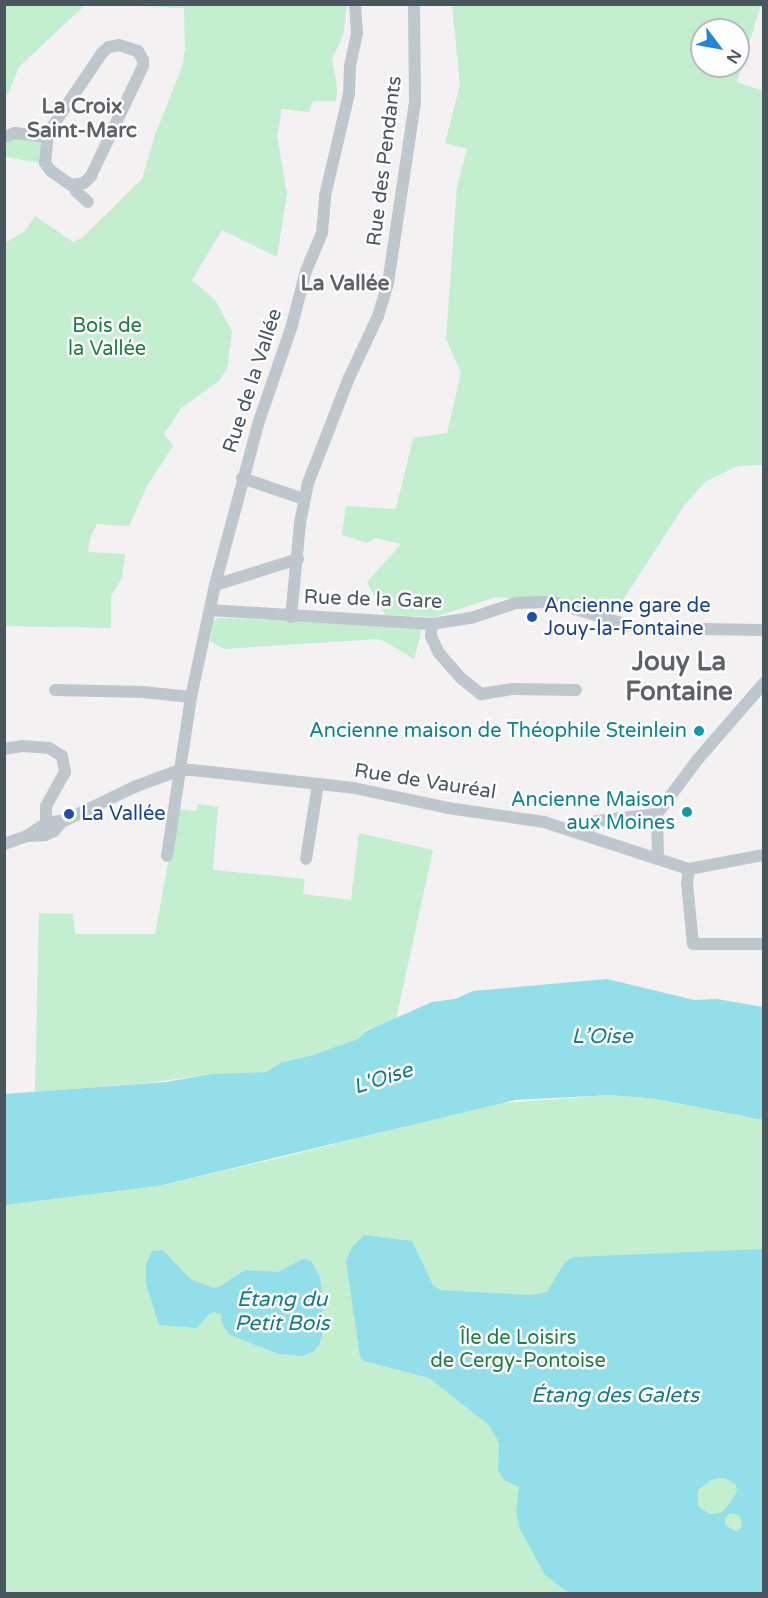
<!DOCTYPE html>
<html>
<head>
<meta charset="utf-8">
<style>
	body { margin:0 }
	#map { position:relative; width:768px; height:1598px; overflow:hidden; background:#f3f1f2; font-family:"Varela Round",sans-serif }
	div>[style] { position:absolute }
	.green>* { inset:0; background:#c3eecf }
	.water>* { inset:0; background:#92dfe9 }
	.minor>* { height:12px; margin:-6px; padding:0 6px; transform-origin:6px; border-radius:6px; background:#bec7cd }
	.dots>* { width:16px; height:16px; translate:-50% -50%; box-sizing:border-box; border:3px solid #fff; border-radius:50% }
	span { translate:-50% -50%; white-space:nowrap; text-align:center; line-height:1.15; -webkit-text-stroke:5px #fff; paint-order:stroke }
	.street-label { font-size:20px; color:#4a565e }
	.park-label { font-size:20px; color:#1c7e43 }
	.transit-label { font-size:20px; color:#164399 }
	.left { translate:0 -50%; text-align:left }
	.culture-label { font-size:20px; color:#0d838f }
	.right { translate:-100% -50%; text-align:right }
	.neighbourhood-label { font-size:21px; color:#5e6266; font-weight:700 }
	.water-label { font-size:21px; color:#137c8a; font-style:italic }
	.district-label { font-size:26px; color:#5e6266; font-weight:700 }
	.frame { position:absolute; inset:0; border:6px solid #4a565e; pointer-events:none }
	.north { position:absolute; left:690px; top:18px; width:60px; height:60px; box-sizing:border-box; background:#fff; border:2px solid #b7bbbf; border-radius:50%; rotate:122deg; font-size:16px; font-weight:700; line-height:24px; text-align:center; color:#4a565e }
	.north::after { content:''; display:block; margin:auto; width:21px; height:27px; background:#2286dd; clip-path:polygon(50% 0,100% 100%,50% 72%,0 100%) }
</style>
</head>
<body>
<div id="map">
	<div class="green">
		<div style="clip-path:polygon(4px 5px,85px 5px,19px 67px,8px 94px,5px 94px)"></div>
		<div style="clip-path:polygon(114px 5px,347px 5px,343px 36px,332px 59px,337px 88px,336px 101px,313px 101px,309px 112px,282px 109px,277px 136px,287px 194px,277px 257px,222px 230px,192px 280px,216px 301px,232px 332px,227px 369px,219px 381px,181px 408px,164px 434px,173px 446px,147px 486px,129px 526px,97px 524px,90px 538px,88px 552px,125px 554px,122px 578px,111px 596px,111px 628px,5px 626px,5px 243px,25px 231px,35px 216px,73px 242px,82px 238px,142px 179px,155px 135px,182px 67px,185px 50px,184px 8px)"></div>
		<div style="clip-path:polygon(evenodd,452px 5px,761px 5px,737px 82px,763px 91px,763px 465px,738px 466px,706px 481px,684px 506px,619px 606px,496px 597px,435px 617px,385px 615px,367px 582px,401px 544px,375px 538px,368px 543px,342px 535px,346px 506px,396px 509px,413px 438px,447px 433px,461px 373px,446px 339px,457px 186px,467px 149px,445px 143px,460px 84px,452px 5px,702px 30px,738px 30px,738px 66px,702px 66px,702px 30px)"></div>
		<div style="clip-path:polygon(12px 136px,41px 142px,41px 163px,6px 157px,5px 144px)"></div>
		<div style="clip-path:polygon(218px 618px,384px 625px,421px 629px,420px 638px,414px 659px,384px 641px,377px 639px,224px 649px,210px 641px,213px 622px)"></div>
		<div style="clip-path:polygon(198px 804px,218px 807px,213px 870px,305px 879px,303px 894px,351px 900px,359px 833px,433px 850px,396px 1019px,366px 1030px,358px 1039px,266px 1072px,211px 1074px,147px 1083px,35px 1092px,39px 913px,73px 914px,75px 934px,155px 934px,178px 809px,196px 811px)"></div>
		<div style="clip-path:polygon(611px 1095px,657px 1099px,763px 1120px,763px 1593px,5px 1593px,4px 1205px,158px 1186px,288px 1156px,491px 1104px)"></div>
	</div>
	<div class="water">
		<div style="clip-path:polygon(607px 979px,694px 1000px,717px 999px,763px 1007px,763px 1120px,657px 1099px,611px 1095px,515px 1100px,158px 1186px,5px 1205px,5px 1094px,166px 1082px,211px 1074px,266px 1072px,281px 1063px,313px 1055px,358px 1039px,366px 1031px,432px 1002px,455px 999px,473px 991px)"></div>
		<div style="clip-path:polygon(evenodd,364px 1235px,412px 1241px,433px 1285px,440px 1290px,531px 1295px,547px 1292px,565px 1262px,573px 1257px,763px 1249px,763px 1593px,569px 1593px,545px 1575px,520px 1529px,516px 1512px,519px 1487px,504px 1480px,498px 1470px,499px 1443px,489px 1425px,429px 1378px,364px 1361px,360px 1356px,346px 1261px,352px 1247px,364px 1235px,725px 1478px,736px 1485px,737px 1492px,726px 1508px,720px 1513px,709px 1514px,698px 1506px,698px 1490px,713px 1479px,725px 1478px,364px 1235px,730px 1513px,739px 1515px,741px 1519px,742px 1527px,737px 1532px,725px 1525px,725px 1518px,730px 1513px)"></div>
		<div style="clip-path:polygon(163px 1250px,190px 1279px,213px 1288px,219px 1287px,245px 1270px,278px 1272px,303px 1259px,311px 1261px,320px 1277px,323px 1299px,323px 1332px,319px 1345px,314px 1351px,303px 1356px,279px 1354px,230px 1335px,223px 1326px,221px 1314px,214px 1312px,208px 1315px,197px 1328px,159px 1325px,146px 1284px,146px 1264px,152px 1251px)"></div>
	</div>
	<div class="minor">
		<div style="left:119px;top:45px;width:20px;rotate:18deg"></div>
		<div style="left:138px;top:51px;width:10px;rotate:61deg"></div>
		<div style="left:143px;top:60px;width:6px;rotate:90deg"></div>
		<div style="left:143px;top:66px;width:122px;rotate:115.3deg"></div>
		<div style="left:91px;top:176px;width:10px;rotate:135deg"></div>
		<div style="left:84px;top:183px;width:13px;rotate:171deg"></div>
		<div style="left:71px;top:185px;width:24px;rotate:-145deg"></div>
		<div style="left:51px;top:171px;width:10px;rotate:-127deg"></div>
		<div style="left:45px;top:163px;width:30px;rotate:-84deg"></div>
		<div style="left:48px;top:133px;width:97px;rotate:-56deg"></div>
		<div style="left:102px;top:53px;width:9px;rotate:-41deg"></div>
		<div style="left:109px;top:47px;width:10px;rotate:-11deg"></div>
		<div style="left:4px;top:137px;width:12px;rotate:-20deg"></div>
		<div style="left:15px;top:133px;width:31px;rotate:7deg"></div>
		<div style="left:75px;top:186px;width:5px;rotate:79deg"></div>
		<div style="left:76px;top:191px;width:16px;rotate:43deg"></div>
		<div style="left:242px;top:478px;width:65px;rotate:18.7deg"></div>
		<div style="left:215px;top:585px;width:87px;rotate:-17.4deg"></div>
		<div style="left:210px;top:610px;width:222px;rotate:3.6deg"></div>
		<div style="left:432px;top:624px;width:39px;rotate:-9deg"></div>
		<div style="left:471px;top:618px;width:47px;rotate:-18.4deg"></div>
		<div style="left:516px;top:603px;width:37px;rotate:-2deg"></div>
		<div style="left:553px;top:602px;width:88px;rotate:17.2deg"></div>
		<div style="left:637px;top:628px;width:127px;rotate:0.9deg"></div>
		<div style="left:291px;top:617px;width:94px;rotate:-84.5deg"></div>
		<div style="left:300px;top:523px;width:41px;rotate:-78.7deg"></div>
		<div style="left:308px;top:483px;width:113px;rotate:-68.7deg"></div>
		<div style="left:349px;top:378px;width:68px;rotate:-64.9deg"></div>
		<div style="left:378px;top:316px;width:34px;rotate:-73deg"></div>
		<div style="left:388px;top:283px;width:183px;rotate:-81.5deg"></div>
		<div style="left:415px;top:102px;width:98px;rotate:-90.6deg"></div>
		<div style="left:432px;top:624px;width:12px;rotate:95deg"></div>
		<div style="left:431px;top:636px;width:19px;rotate:65deg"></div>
		<div style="left:439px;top:653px;width:33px;rotate:49deg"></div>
		<div style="left:461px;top:678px;width:26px;rotate:39deg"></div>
		<div style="left:481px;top:694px;width:31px;rotate:-9deg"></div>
		<div style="left:512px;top:689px;width:64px;rotate:0.9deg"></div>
		<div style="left:55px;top:690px;width:88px;rotate:1.3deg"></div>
		<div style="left:143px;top:692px;width:48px;rotate:5.9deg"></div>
		<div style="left:4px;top:749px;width:18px;rotate:-9deg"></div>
		<div style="left:22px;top:746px;width:27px;rotate:4deg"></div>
		<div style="left:49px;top:748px;width:15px;rotate:32deg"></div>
		<div style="left:62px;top:756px;width:16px;rotate:79deg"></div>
		<div style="left:65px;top:772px;width:39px;rotate:119deg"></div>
		<div style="left:46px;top:806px;width:17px;rotate:90deg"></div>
		<div style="left:583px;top:834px;width:19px;rotate:-43deg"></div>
		<div style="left:597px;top:821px;width:60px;rotate:-6.7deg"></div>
		<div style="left:28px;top:836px;width:17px;rotate:-3deg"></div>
		<div style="left:45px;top:835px;width:10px;rotate:-24deg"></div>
		<div style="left:54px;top:831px;width:13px;rotate:-48deg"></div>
		<div style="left:4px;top:844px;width:24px;rotate:-19deg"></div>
		<div style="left:27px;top:836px;width:23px;rotate:-34deg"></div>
		<div style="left:46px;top:823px;width:20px;rotate:-9deg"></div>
		<div style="left:66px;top:820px;width:76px;rotate:-25.9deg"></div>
		<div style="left:134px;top:787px;width:49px;rotate:-20.3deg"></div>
		<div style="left:180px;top:770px;width:12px"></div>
		<div style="left:192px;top:770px;width:163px;rotate:6.3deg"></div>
		<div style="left:354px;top:788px;width:96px;rotate:12deg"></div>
		<div style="left:448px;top:808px;width:97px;rotate:8.3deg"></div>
		<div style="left:544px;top:822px;width:152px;rotate:18deg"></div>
		<div style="left:689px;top:869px;width:76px;rotate:-10.6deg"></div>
		<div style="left:167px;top:856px;width:161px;rotate:-81.4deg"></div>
		<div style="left:191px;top:697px;width:115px;rotate:-77.9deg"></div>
		<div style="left:215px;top:585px;width:167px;rotate:-75deg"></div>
		<div style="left:258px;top:424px;width:105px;rotate:-71deg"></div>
		<div style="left:292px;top:325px;width:56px;rotate:-75.5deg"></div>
		<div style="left:306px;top:271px;width:41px;rotate:-67.2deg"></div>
		<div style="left:322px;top:233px;width:37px;rotate:-85deg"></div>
		<div style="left:325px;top:196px;width:105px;rotate:-76.8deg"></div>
		<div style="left:349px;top:94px;width:28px;rotate:-88deg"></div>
		<div style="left:350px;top:66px;width:34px;rotate:-78deg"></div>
		<div style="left:357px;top:33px;width:29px;rotate:-94deg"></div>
		<div style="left:658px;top:858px;width:44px;rotate:-91.3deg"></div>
		<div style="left:657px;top:814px;width:69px;rotate:-53.3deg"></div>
		<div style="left:698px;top:759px;width:101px;rotate:-49deg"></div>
		<div style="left:306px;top:859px;width:76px;rotate:-80.9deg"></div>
		<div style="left:689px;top:869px;width:14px;rotate:98deg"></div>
		<div style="left:687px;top:883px;width:61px;rotate:84.4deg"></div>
		<div style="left:693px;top:944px;width:71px"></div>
	</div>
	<div class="dots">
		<div style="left:532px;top:617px;background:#1a4fb4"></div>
		<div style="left:699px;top:731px;background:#0f9aa8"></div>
		<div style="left:687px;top:812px;background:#0f9aa8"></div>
		<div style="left:69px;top:814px;background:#1a4fb4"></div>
	</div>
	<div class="street-label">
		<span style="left:385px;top:161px;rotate:-83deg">Rue des Pendants</span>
		<span style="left:253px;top:381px;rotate:-72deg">Rue de la Vallée</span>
		<span style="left:373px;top:600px;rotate:2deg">Rue de la Gare</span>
		<span style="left:425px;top:782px;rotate:9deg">Rue de Vauréal</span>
	</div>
	<div class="park-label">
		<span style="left:107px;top:338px">Bois de<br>la Vallée</span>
		<span style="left:518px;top:1350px">Île de Loisirs<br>de Cergy-Pontoise</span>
	</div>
	<div class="transit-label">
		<span class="left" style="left:544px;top:618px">Ancienne gare de<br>Jouy-la-Fontaine</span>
		<span class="left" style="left:81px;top:814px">La Vallée</span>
	</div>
	<div class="culture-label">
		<span class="right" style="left:687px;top:731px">Ancienne maison de Théophile Steinlein</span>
		<span class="right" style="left:675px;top:812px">Ancienne Maison<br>aux Moines</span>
	</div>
	<div class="neighbourhood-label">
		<span style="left:82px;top:119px">La Croix<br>Saint-Marc</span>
		<span style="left:345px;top:284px">La Vallée</span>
	</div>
	<div class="water-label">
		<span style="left:602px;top:1037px">L’Oise</span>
		<span style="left:383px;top:1079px;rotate:-18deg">L'Oise</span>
		<span style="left:282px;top:1312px">Étang du<br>Petit Bois</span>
		<span style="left:615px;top:1396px">Étang des Galets</span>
	</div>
	<div class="district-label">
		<span style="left:679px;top:677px">Jouy La<br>Fontaine</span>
	</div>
	<div class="frame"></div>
	<div class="north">N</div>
</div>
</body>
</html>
